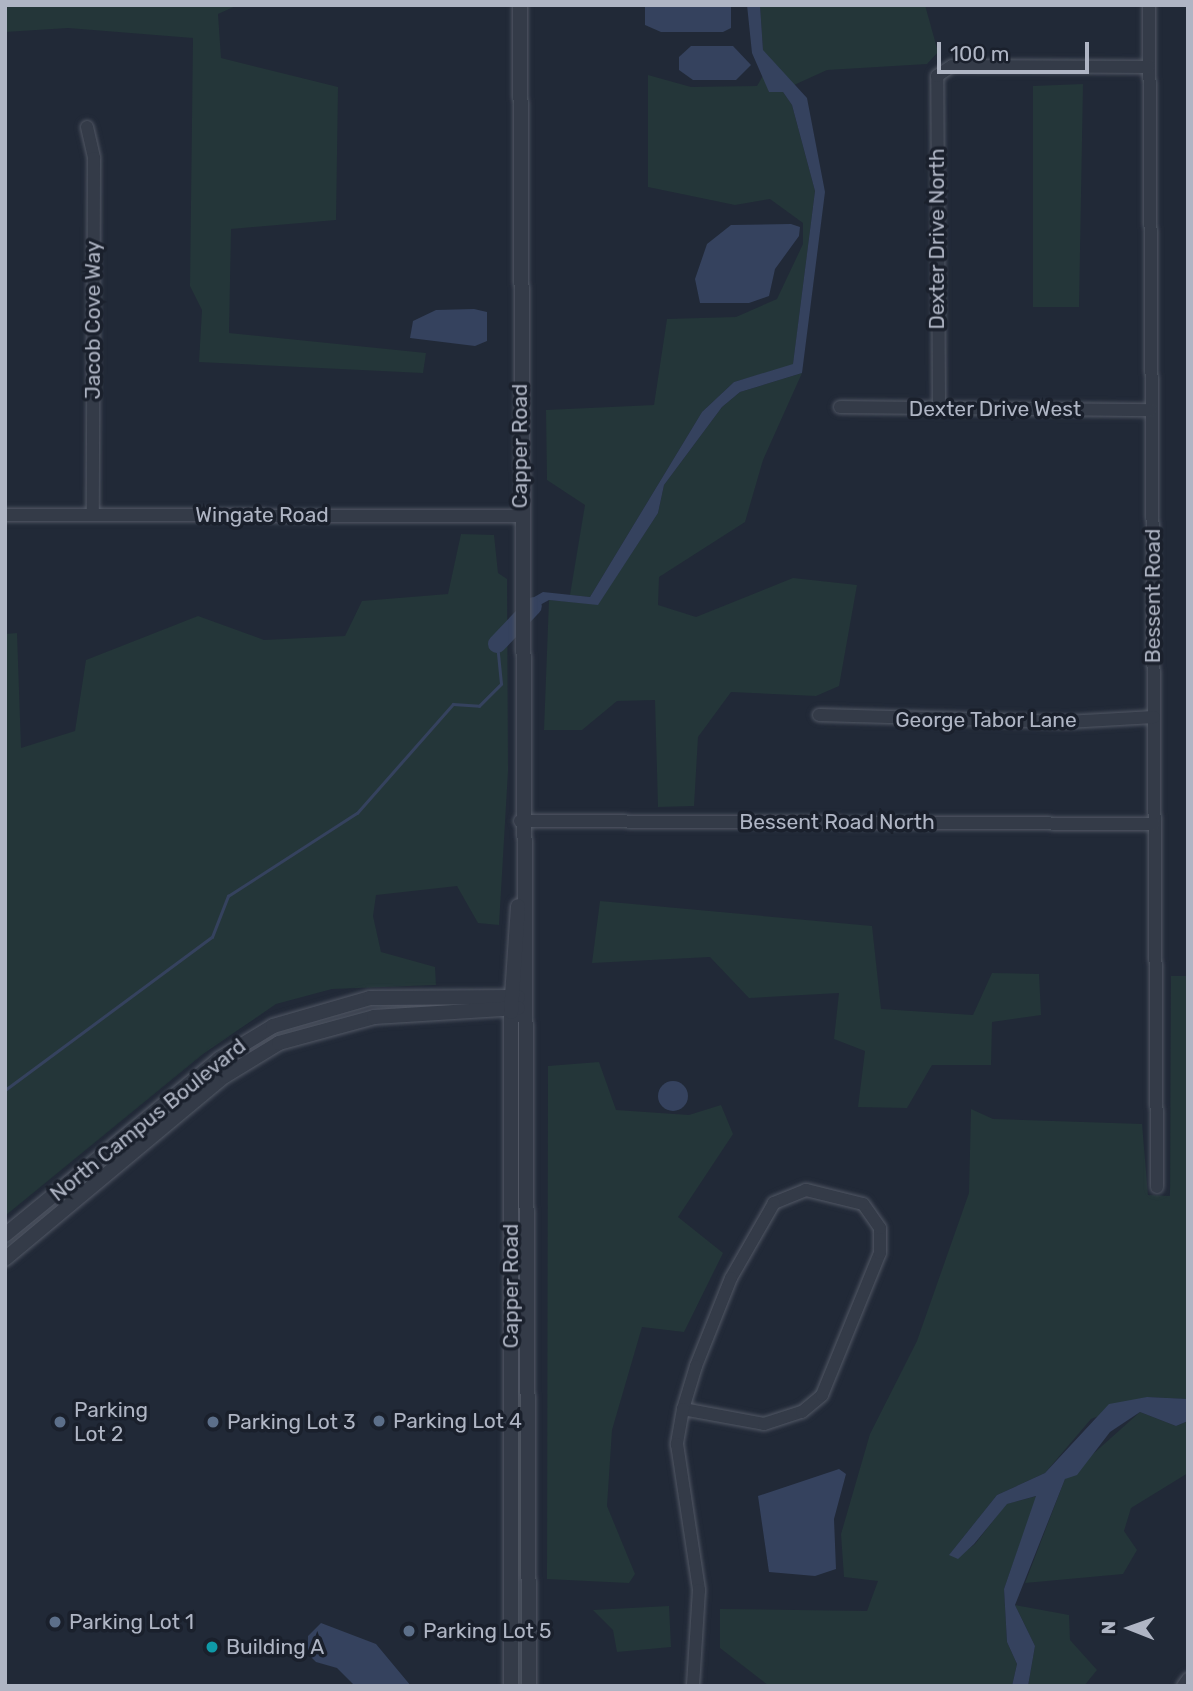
<!DOCTYPE html>
<html>
<head>
<meta charset="utf-8">
<style>
	body { margin:0 }
	#map { position:relative; width:1193px; height:1691px; overflow:hidden; background:#212937; font-family:Rubik,sans-serif }
	div>[style] { position:absolute }
	.green>* { inset:0; background:#243639 }
	.water>* { inset:0; background:#35425e }
	.round { border-radius:50% }
	.stream>* { height:2.5px; margin:-1.25px; padding:0 1.25px; transform-origin:1.25px; border-radius:1.25px; background:#35425e }
	.river>* { height:18px; margin:-9px; padding:0 9px; transform-origin:9px; border-radius:9px; background:#35425e }
	.roads { filter:drop-shadow(0 0 2px #525865) drop-shadow(0 0 2px #525865) }
	.minor>* { height:12px; margin:-6px; padding:0 6px; transform-origin:6px; border-radius:6px; background:#343b48 }
	.tertiary>* { height:14px; margin:-7px; padding:0 7px; transform-origin:7px; border-radius:7px; background:#343b48 }
	.dots>* { width:19px; height:19px; translate:-50% -50%; box-sizing:border-box; border:4px solid #1a202c; border-radius:50% }
	span { translate:-50% -50%; white-space:nowrap; text-align:center; line-height:1.15; -webkit-text-stroke:7px #1a202c; paint-order:stroke }
	.street-label { font-size:21px; color:#afb5c4 }
	.poi-label { font-size:21px; color:#afb5c4 }
	.left { translate:0 -50%; text-align:left }
	.frame { position:absolute; inset:0; border:7px solid #afb5c4; pointer-events:none }
	.north { position:absolute; left:1095px; top:1593px; width:70px; height:70px; -webkit-text-stroke:5px #1a202c; paint-order:stroke; rotate:271deg; font-size:19px; font-weight:700; line-height:28px; text-align:center; color:#afb5c4 }
	.north::after { content:''; display:block; margin:auto; width:24px; height:32px; background:#afb5c4; clip-path:polygon(50% 0,100% 100%,50% 72%,0 100%) }
	.scale { position:absolute; left:937px; top:42px; width:152px; height:32px; box-sizing:border-box; border:4px solid #afb5c4; border-top:0; padding-left:9px; font-size:21px; line-height:24px; white-space:nowrap; color:#afb5c4; -webkit-text-stroke:5px #1a202c; paint-order:stroke }
</style>
</head>
<body>
<div id="map">
	<div class="green">
		<div style="clip-path:polygon(5px 5px,238px 5px,218px 14px,221px 58px,338px 87px,336px 220px,231px 229px,229px 333px,426px 353px,423px 373px,199px 362px,202px 310px,190px 286px,193px 38px,68px 28px,5px 32px)"></div>
		<div style="clip-path:polygon(760px 5px,925px 5px,938px 52px,927px 64px,827px 70px,794px 85px,763px 51px)"></div>
		<div style="clip-path:polygon(765px 72px,769px 92px,783px 92px,792px 105px,815px 191px,793px 365px,734px 382px,702px 412px,590px 597px,570px 595px,585px 505px,547px 480px,546px 410px,654px 405px,667px 319px,736px 317px,777px 299px,803px 244px,803px 223px,770px 199px,735px 205px,648px 187px,648px 75px,691px 87px,757px 86px)"></div>
		<div style="clip-path:polygon(1083px 84px,1079px 307px,1033px 307px,1033px 86px)"></div>
		<div style="clip-path:polygon(802px 373px,763px 460px,745px 522px,659px 577px,658px 605px,696px 617px,793px 578px,857px 585px,839px 686px,816px 696px,731px 692px,698px 737px,694px 806px,658px 807px,655px 700px,617px 701px,582px 730px,544px 730px,549px 600px,598px 604px,658px 513px,664px 485px,722px 407px,740px 392px)"></div>
		<div style="clip-path:polygon(461px 534px,494px 535px,498px 573px,507px 579px,508px 771px,499px 925px,478px 923px,457px 886px,376px 895px,373px 916px,381px 952px,435px 967px,436px 985px,332px 989px,276px 1004px,203px 1054px,5px 1216px,5px 634px,17px 633px,21px 748px,75px 731px,86px 660px,198px 616px,264px 640px,345px 636px,362px 601px,448px 594px)"></div>
		<div style="clip-path:polygon(600px 901px,872px 926px,881px 1009px,973px 1015px,992px 973px,1039px 974px,1041px 1015px,992px 1022px,991px 1065px,932px 1065px,907px 1108px,858px 1107px,865px 1051px,834px 1039px,839px 993px,749px 998px,710px 957px,592px 963px)"></div>
		<div style="clip-path:polygon(1171px 976px,1188px 976px,1188px 1399px,1147px 1397px,1091px 1419px,1045px 1473px,997px 1495px,950px 1554px,957px 1558px,975px 1544px,1006px 1504px,1037px 1496px,1004px 1589px,1007px 1642px,1017px 1664px,1012px 1686px,769px 1686px,720px 1648px,720px 1609px,867px 1611px,878px 1581px,844px 1577px,841px 1534px,870px 1434px,917px 1341px,969px 1193px,971px 1109px,993px 1119px,1142px 1124px,1148px 1195px,1170px 1196px)"></div>
		<div style="clip-path:polygon(599px 1062px,616px 1110px,689px 1115px,721px 1105px,733px 1134px,678px 1217px,723px 1253px,684px 1332px,642px 1327px,612px 1430px,607px 1506px,635px 1574px,629px 1583px,547px 1579px,548px 1066px)"></div>
		<div style="clip-path:polygon(1140px 1412px,1176px 1426px,1188px 1421px,1188px 1473px,1131px 1508px,1124px 1531px,1137px 1550px,1123px 1574px,1025px 1583px,1065px 1479px)"></div>
		<div style="clip-path:polygon(1015px 1605px,1069px 1615px,1070px 1640px,1097px 1670px,1084px 1686px,1028px 1686px,1035px 1646px)"></div>
		<div style="clip-path:polygon(669px 1606px,671px 1647px,617px 1652px,613px 1630px,593px 1610px)"></div>
	</div>
	<div class="water">
		<div style="clip-path:polygon(731px 5px,731px 28px,723px 32px,661px 32px,645px 25px,645px 5px)"></div>
		<div style="clip-path:polygon(747px 5px,760px 5px,763px 50px,807px 98px,825px 192px,802px 373px,740px 392px,722px 407px,664px 485px,658px 513px,598px 605px,549px 600px,529px 611px,529px 600px,543px 592px,590px 597px,702px 412px,734px 382px,793px 364px,815px 191px,792px 105px,783px 92px,769px 92px,752px 53px)"></div>
		<div style="clip-path:polygon(691px 46px,733px 46px,751px 65px,736px 80px,693px 80px,679px 70px,679px 57px)"></div>
		<div style="clip-path:polygon(791px 224px,800px 227px,799px 236px,775px 269px,769px 296px,749px 303px,700px 303px,695px 279px,707px 244px,731px 225px)"></div>
		<div style="clip-path:polygon(474px 309px,487px 312px,487px 341px,475px 346px,410px 338px,413px 321px,436px 310px)"></div>
		<div class="round" style="left:658px;top:1081px;width:30px;height:30px"></div>
		<div style="clip-path:polygon(1147px 1397px,1188px 1399px,1188px 1421px,1176px 1426px,1140px 1412px,1110px 1432px,1077px 1475px,1065px 1479px,1015px 1605px,1035px 1646px,1028px 1686px,1012px 1686px,1017px 1664px,1007px 1642px,1004px 1589px,1036px 1496px,1007px 1504px,974px 1544px,958px 1559px,949px 1555px,997px 1495px,1045px 1473px,1109px 1404px)"></div>
		<div style="clip-path:polygon(839px 1469px,846px 1474px,834px 1519px,836px 1569px,815px 1576px,769px 1572px,758px 1496px)"></div>
		<div style="clip-path:polygon(321px 1623px,376px 1644px,411px 1686px,355px 1686px,337px 1668px,316px 1662px,308px 1654px,308px 1636px)"></div>
	</div>
	<div class="stream">
		<div style="left:5px;top:1090px;width:257px;rotate:-36.5deg"></div>
		<div style="left:212px;top:937px;width:44px;rotate:-68.7deg"></div>
		<div style="left:228px;top:896px;width:153px;rotate:-32.8deg"></div>
		<div style="left:357px;top:813px;width:145px;rotate:-48.6deg"></div>
		<div style="left:453px;top:704px;width:26px;rotate:4deg"></div>
		<div style="left:479px;top:706px;width:31px;rotate:-45deg"></div>
		<div style="left:501px;top:684px;width:40px;rotate:-95.7deg"></div>
	</div>
	<div class="river">
		<div style="left:497px;top:644px;width:52px;rotate:-46.5deg"></div>
	</div>
	<div class="roads">
		<div class="minor">
			<div style="left:1149px;top:5px;width:1182px;rotate:89.61deg"></div>
			<div style="left:87px;top:127px;width:32px;rotate:77deg"></div>
			<div style="left:94px;top:158px;width:357px;rotate:90.2deg"></div>
			<div style="left:840px;top:407px;width:311px;rotate:0.6deg"></div>
			<div style="left:939px;top:409px;width:333px;rotate:-90.3deg"></div>
			<div style="left:937px;top:76px;width:18px;rotate:-34deg"></div>
			<div style="left:952px;top:66px;width:197px;rotate:0.3deg"></div>
			<div style="left:5px;top:515px;width:515px;rotate:0.11deg"></div>
			<div style="left:819px;top:715px;width:248px;rotate:1.6deg"></div>
			<div style="left:1067px;top:722px;width:87px;rotate:-3.3deg"></div>
			<div style="left:520px;top:821px;width:634px;rotate:0.27deg"></div>
			<div style="left:683px;top:1409px;width:82px;rotate:10.5deg"></div>
			<div style="left:764px;top:1424px;width:40px;rotate:-18deg"></div>
			<div style="left:802px;top:1412px;width:26px;rotate:-40deg"></div>
			<div style="left:822px;top:1395px;width:153px;rotate:-67.8deg"></div>
			<div style="left:880px;top:1253px;width:25px;rotate:-90deg"></div>
			<div style="left:880px;top:1228px;width:29px;rotate:-125deg"></div>
			<div style="left:863px;top:1204px;width:59px;rotate:-166.2deg"></div>
			<div style="left:806px;top:1190px;width:35px;rotate:158deg"></div>
			<div style="left:774px;top:1203px;width:86px;rotate:119.8deg"></div>
			<div style="left:731px;top:1278px;width:95px;rotate:111.7deg"></div>
			<div style="left:696px;top:1366px;width:45px;rotate:106.8deg"></div>
			<div style="left:683px;top:1409px;width:36px;rotate:100deg"></div>
			<div style="left:677px;top:1444px;width:148px;rotate:81.4deg"></div>
			<div style="left:699px;top:1590px;width:96px;rotate:93.6deg"></div>
			<div style="left:1183px;top:1686px;width:9px;rotate:-54deg"></div>
		</div>
		<div class="tertiary">
			<div style="left:520px;top:5px;width:1681px;rotate:89.69deg"></div>
			<div style="left:5px;top:1235px;width:277px;rotate:-39.4deg"></div>
			<div style="left:219px;top:1059px;width:63px;rotate:-31.4deg"></div>
			<div style="left:273px;top:1026px;width:101px;rotate:-16.1deg"></div>
			<div style="left:370px;top:998px;width:148px;rotate:-0.4deg"></div>
			<div style="left:5px;top:1259px;width:286px;rotate:-39.8deg"></div>
			<div style="left:225px;top:1076px;width:63px;rotate:-31.4deg"></div>
			<div style="left:279px;top:1043px;width:98px;rotate:-15.3deg"></div>
			<div style="left:374px;top:1017px;width:144px;rotate:-3.6deg"></div>
			<div style="left:511px;top:1686px;width:674px;rotate:-90deg"></div>
			<div style="left:511px;top:1012px;width:106px;rotate:-86.2deg"></div>
		</div>
	</div>
	<div class="dots">
		<div style="left:379px;top:1421px;background:#5c6f8a"></div>
		<div style="left:60px;top:1422px;background:#5c6f8a"></div>
		<div style="left:213px;top:1422px;background:#5c6f8a"></div>
		<div style="left:55px;top:1622px;background:#5c6f8a"></div>
		<div style="left:409px;top:1631px;background:#5c6f8a"></div>
		<div style="left:212px;top:1647px;background:#0f9aa8"></div>
	</div>
	<div class="street-label">
		<span style="left:937px;top:239px;rotate:-90deg">Dexter Drive North</span>
		<span style="left:93px;top:320px;rotate:-90deg">Jacob Cove Way</span>
		<span style="left:995px;top:409px">Dexter Drive West</span>
		<span style="left:520px;top:446px;rotate:-90deg">Capper Road</span>
		<span style="left:262px;top:515px">Wingate Road</span>
		<span style="left:1153px;top:596px;rotate:-90deg">Bessent Road</span>
		<span style="left:986px;top:720px">George Tabor Lane</span>
		<span style="left:837px;top:822px">Bessent Road North</span>
		<span style="left:148px;top:1120px;rotate:-39deg">North Campus Boulevard</span>
		<span style="left:511px;top:1286px;rotate:-90deg">Capper Road</span>
	</div>
	<div class="poi-label">
		<span class="left" style="left:74px;top:1422px">Parking<br>Lot 2</span>
		<span class="left" style="left:393px;top:1421px">Parking Lot 4</span>
		<span class="left" style="left:227px;top:1422px">Parking Lot 3</span>
		<span class="left" style="left:69px;top:1622px">Parking Lot 1</span>
		<span class="left" style="left:423px;top:1631px">Parking Lot 5</span>
		<span class="left" style="left:226px;top:1647px">Building A</span>
	</div>
	<div class="frame"></div>
	<div class="north">N</div>
	<div class="scale">100 m</div>
</div>
</body>
</html>
